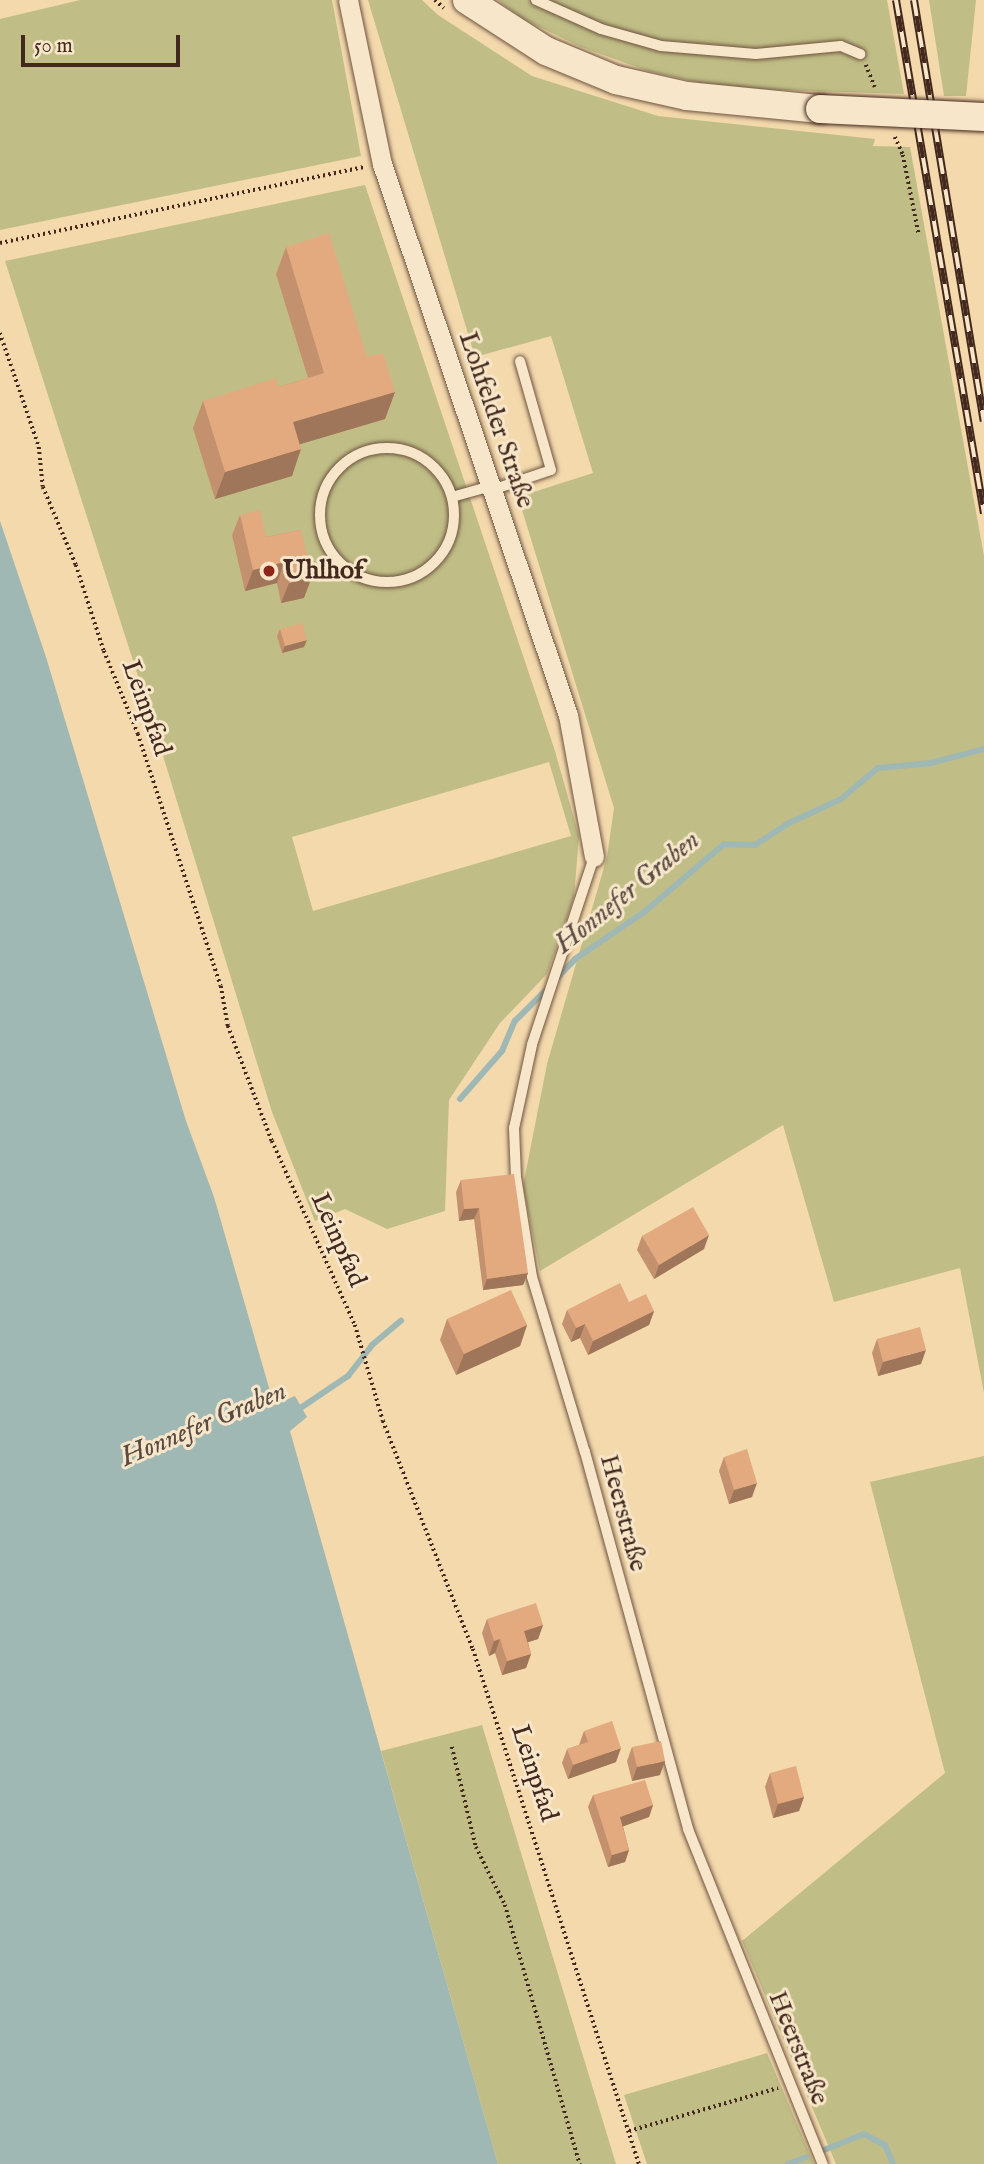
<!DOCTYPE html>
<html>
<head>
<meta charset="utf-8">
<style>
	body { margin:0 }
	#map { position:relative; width:984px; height:2164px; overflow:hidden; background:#f3d9ac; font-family:"IM FELL English",serif }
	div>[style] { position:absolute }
	.green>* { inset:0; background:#c0be86 }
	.water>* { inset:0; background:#9fb8b4 }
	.stream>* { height:6px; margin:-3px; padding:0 3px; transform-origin:3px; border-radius:3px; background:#9fb8b4 }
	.path>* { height:3.5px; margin-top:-1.75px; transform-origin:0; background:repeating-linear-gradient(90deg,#43281d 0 2px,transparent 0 5.5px) }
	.roads { filter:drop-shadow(0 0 2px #6f5441) drop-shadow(0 0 2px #6f5441) }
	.lane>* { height:10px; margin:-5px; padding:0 5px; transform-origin:5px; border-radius:5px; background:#f7e6c9 }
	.lane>.ring { margin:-5px; padding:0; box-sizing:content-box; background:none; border:10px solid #f7e6c9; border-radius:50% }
	.street>* { height:19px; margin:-9.5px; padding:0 9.5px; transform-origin:9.5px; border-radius:9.5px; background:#f7e6c9 }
	.secondary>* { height:28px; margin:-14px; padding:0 14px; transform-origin:14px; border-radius:14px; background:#f7e6c9 }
	.rail>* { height:8px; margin-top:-4px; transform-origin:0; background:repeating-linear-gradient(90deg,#f7e6c9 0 16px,#43281d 0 32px); box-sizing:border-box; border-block:2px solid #43281d }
	.bridges { filter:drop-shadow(0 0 2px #43281d) drop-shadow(0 0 2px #43281d) }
	.secondary-bridge>* { height:28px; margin:-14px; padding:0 14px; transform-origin:14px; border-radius:14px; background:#f7e6c9 }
	.wall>* { inset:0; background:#c3916d }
	.shaded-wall>* { inset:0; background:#9f7659 }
	.building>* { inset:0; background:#e3a97f }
	.dots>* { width:19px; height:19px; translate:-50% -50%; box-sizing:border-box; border:4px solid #f7e6c9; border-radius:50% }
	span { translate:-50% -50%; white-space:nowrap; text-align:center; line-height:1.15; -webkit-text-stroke:6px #f7e6c9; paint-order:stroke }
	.street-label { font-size:26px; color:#43281d }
	.poi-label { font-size:26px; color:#43281d; font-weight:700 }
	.left { translate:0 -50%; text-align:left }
	.water-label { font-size:28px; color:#5a4c43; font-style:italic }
	.scale { position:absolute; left:21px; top:35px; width:159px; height:32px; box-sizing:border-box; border:4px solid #43281d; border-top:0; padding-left:9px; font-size:21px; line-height:24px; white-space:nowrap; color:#43281d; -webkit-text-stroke:5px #f7e6c9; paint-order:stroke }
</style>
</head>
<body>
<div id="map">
	<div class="green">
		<div style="clip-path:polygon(80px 0,332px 0,361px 156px,0 230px,0 19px)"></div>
		<div style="clip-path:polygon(368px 0,422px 0,438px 15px,532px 76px,658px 116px,875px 139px,873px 146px,910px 147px,984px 556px,984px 1393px,960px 1268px,834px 1302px,783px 1125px,540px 1271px,523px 1186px,547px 1064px,607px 857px,614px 808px,518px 497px,593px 473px,551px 336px,475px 357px)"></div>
		<div style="clip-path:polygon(498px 0,887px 0,904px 94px,723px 88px,648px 71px,581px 47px,523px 19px)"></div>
		<div style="clip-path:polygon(929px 0,976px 0,966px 96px,944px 96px)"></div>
		<div style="clip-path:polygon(evenodd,365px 185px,555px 751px,579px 836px,574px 897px,547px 974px,500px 1023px,449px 1100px,445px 1211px,387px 1229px,345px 1209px,315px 1221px,272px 1112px,153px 723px,5px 261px,365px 185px,549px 762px,571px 836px,313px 911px,292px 837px,549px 762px)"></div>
		<div style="clip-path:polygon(984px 1456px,984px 2164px,836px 2164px,742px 1941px,945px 1773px,870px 1482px)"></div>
		<div style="clip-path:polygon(482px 1725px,616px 2164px,498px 2164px,381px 1751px)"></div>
		<div style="clip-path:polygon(767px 2053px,814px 2164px,647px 2164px,624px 2095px)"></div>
	</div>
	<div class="water">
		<div style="clip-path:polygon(0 521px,46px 657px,186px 1121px,214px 1197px,274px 1405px,295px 1396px,307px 1417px,290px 1431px,498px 2164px,0 2164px)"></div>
	</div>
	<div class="stream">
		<div style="left:556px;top:979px;width:28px;rotate:-46deg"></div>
		<div style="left:575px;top:959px;width:82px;rotate:-34.1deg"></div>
		<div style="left:643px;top:913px;width:106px;rotate:-40.4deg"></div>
		<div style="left:724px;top:844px;width:31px;rotate:2deg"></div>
		<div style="left:755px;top:845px;width:38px;rotate:-33deg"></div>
		<div style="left:787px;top:824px;width:60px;rotate:-24.8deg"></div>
		<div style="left:841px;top:799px;width:48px;rotate:-40deg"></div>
		<div style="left:878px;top:768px;width:53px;rotate:-5.4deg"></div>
		<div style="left:931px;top:763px;width:55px;rotate:-14.8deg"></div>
		<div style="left:460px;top:1099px;width:64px;rotate:-48.8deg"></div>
		<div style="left:502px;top:1051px;width:33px;rotate:-67deg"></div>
		<div style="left:515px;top:1021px;width:48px;rotate:-45deg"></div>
		<div style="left:296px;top:1411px;width:63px;rotate:-33.9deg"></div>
		<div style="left:348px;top:1376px;width:39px;rotate:-52deg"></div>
		<div style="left:372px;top:1345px;width:38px;rotate:-40deg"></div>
		<div style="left:824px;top:2150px;width:43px;rotate:-21.8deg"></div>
		<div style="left:864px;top:2134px;width:24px;rotate:28deg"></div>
		<div style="left:885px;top:2145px;width:21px;rotate:67deg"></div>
		<div style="left:788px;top:2164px;width:19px;rotate:-21deg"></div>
	</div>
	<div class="path">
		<div style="left:435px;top:0;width:12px;rotate:42deg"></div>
		<div style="left:866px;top:65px;width:24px;rotate:68deg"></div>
		<div style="left:895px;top:137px;width:20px;rotate:66deg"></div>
		<div style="left:903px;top:155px;width:82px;rotate:78.7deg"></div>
		<div style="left:0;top:243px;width:373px;rotate:-11.8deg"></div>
		<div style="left:0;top:333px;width:120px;rotate:71.1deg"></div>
		<div style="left:39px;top:447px;width:40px;rotate:84.3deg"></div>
		<div style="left:43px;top:487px;width:85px;rotate:67.1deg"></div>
		<div style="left:76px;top:565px;width:90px;rotate:72deg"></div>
		<div style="left:104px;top:651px;width:90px;rotate:67.7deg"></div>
		<div style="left:138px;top:734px;width:265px;rotate:71.8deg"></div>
		<div style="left:221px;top:986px;width:41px;rotate:80.1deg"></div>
		<div style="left:228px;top:1026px;width:123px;rotate:69.1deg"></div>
		<div style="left:272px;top:1141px;width:202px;rotate:65.7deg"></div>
		<div style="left:355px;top:1325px;width:100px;rotate:73.7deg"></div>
		<div style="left:383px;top:1421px;width:245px;rotate:68.5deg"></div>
		<div style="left:473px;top:1649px;width:541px;rotate:72.13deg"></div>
		<div style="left:452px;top:1747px;width:103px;rotate:76.5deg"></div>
		<div style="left:476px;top:1847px;width:65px;rotate:63.4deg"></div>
		<div style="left:505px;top:1905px;width:270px;rotate:73.9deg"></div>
		<div style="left:629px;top:2131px;width:155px;rotate:-16.1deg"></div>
	</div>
	<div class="roads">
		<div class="lane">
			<div style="left:536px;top:0;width:71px;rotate:24deg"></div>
			<div style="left:601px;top:29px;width:62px;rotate:15.8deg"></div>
			<div style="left:661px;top:46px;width:95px;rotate:4.8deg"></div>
			<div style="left:756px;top:54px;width:85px;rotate:-5.4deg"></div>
			<div style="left:841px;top:46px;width:21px;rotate:23deg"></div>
			<div class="ring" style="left:320px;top:448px;width:124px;height:124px"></div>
			<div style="left:492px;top:490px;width:62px;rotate:-18.7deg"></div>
			<div style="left:551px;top:470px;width:113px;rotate:-105.9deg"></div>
			<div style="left:452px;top:497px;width:41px;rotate:-15.8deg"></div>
			<div style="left:594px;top:857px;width:198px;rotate:108.3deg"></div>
			<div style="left:532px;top:1045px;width:85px;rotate:102.2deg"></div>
			<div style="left:514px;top:1128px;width:49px;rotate:87.7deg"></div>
			<div style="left:516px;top:1177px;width:101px;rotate:80.9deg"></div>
			<div style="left:532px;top:1277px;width:183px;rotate:73.2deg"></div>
			<div style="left:585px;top:1452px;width:391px;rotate:74.7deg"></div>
			<div style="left:688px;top:1829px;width:361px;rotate:68.1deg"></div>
		</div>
		<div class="street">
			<div style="left:348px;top:0;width:167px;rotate:78.3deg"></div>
			<div style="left:382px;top:164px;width:582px;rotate:71.35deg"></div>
			<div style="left:568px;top:715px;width:144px;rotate:79.6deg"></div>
		</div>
		<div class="secondary">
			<div style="left:467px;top:0;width:94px;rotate:32.8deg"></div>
			<div style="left:546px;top:51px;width:76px;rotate:22.5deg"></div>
			<div style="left:616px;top:80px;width:73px;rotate:12.7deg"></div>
			<div style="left:687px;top:96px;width:134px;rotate:5.6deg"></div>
		</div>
	</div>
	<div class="rail">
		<div style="left:896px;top:0;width:521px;rotate:80.28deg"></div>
		<div style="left:914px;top:0;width:427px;rotate:80.6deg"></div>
	</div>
	<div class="bridges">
		<div class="secondary-bridge">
			<div style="left:820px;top:109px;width:164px;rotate:2.8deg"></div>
		</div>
	</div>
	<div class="wall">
		<div style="clip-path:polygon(286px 247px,367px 357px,395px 392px,385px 419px,300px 444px,292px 476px,215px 499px,193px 428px,203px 401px,279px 387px,308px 378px,276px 274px)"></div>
		<div style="clip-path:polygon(240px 515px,266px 537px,301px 530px,304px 598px,281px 603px,277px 583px,245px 591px,232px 535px)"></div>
		<div style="clip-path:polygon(280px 629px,304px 647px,282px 653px,277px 636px)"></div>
		<div style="clip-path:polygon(461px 1180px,528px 1273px,523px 1285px,483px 1290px,474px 1219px,459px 1221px,456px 1192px)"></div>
		<div style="clip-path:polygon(642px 1236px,704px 1249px,654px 1279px,637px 1250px)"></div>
		<div style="clip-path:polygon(629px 1302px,654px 1311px,649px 1325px,588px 1355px,580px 1338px,571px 1342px,562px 1324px,567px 1310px)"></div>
		<div style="clip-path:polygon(447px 1319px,527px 1325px,520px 1346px,456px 1375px,440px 1340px)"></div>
		<div style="clip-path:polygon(877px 1339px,921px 1364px,878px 1376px,872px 1353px)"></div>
		<div style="clip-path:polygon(724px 1457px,752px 1497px,729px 1504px,719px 1471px)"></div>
		<div style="clip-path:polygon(487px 1619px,543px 1625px,538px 1639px,528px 1642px,531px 1654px,526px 1668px,502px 1675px,495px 1653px,489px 1656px,482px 1633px)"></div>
		<div style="clip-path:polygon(584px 1731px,616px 1762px,568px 1779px,562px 1763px,567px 1749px,579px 1745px)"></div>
		<div style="clip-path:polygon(632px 1747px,660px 1775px,632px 1781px,627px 1761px)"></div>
		<div style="clip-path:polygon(770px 1773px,804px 1797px,799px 1811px,773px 1818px,765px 1787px)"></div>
		<div style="clip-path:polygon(593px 1795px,653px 1805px,649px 1817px,623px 1826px,629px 1850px,625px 1862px,608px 1867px,588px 1807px)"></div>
	</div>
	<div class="shaded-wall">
		<div style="clip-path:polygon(395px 392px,385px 419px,284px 449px,293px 422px)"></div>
		<div style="clip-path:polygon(301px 449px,292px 476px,215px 499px,225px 472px)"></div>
		<div style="clip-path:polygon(284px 562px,277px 583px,245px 591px,253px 570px)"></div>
		<div style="clip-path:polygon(312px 577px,304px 598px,281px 603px,289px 583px)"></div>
		<div style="clip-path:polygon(307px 640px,304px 647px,282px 653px,285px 646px)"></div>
		<div style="clip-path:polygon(479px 1208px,474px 1219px,459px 1221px,464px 1209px)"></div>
		<div style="clip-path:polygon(709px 1235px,704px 1249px,654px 1279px,659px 1265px)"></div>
		<div style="clip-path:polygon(528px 1273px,523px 1285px,483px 1290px,487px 1279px)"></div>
		<div style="clip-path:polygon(654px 1311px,649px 1325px,588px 1355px,593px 1341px)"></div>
		<div style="clip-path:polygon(585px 1324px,580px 1338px,571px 1342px,576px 1328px)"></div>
		<div style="clip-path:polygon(527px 1325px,520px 1346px,456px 1375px,464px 1354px)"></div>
		<div style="clip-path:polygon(926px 1350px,921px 1364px,878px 1376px,883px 1362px)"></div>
		<div style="clip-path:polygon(757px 1483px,752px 1497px,729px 1504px,734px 1490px)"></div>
		<div style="clip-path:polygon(543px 1625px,538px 1639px,519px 1645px,524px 1631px)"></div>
		<div style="clip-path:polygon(500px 1639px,495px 1653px,489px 1656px,494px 1641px)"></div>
		<div style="clip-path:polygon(531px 1654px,526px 1668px,502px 1675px,507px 1661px)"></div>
		<div style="clip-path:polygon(621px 1748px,616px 1762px,568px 1779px,573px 1765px)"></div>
		<div style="clip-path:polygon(665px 1761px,660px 1775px,632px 1781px,637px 1767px)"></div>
		<div style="clip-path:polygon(804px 1797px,799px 1811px,773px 1818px,778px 1804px)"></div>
		<div style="clip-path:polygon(653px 1805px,649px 1817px,616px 1829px,620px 1817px)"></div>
		<div style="clip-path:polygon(629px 1850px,625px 1862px,608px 1867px,612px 1855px)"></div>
	</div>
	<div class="building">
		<div style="clip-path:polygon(329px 233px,367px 357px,383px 353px,395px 392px,293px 422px,301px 449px,225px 472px,203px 401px,276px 378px,279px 387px,324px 373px,286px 247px)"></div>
		<div style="clip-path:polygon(260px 510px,266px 537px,301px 530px,312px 577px,289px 583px,284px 562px,253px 570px,240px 515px)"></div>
		<div style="clip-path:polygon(302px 623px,307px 640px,285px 646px,280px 629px)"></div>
		<div style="clip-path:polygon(514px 1174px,528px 1273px,487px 1279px,479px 1208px,464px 1209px,461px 1180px)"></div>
		<div style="clip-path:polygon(693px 1207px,709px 1235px,659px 1265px,642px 1236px)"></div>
		<div style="clip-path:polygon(620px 1283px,629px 1302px,646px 1294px,654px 1311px,593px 1341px,585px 1324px,576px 1328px,567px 1310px)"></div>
		<div style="clip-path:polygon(511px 1290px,527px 1325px,464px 1354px,447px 1319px)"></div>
		<div style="clip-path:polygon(920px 1327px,926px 1350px,883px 1362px,877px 1339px)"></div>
		<div style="clip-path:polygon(747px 1449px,757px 1483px,734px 1490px,724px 1457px)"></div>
		<div style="clip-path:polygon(536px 1603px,543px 1625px,524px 1631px,531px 1654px,507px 1661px,500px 1639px,494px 1641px,487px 1619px)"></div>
		<div style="clip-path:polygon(612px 1721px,621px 1748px,573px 1765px,567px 1749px,588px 1742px,584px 1731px)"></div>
		<div style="clip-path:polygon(661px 1741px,665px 1761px,637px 1767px,632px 1747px)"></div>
		<div style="clip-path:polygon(796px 1766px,804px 1797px,778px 1804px,770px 1773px)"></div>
		<div style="clip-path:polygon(645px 1780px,653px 1805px,620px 1817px,629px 1850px,612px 1855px,593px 1795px)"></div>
	</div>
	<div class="dots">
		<div style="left:269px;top:571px;background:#8f2418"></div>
	</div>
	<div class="street-label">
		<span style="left:496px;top:420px;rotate:71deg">Lohfelder Straße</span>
		<span style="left:146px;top:708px;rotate:70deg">Leinpfad</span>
		<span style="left:338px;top:1240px;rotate:66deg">Leinpfad</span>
		<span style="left:623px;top:1513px;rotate:75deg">Heerstraße</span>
		<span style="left:534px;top:1773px;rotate:72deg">Leinpfad</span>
		<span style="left:798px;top:2048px;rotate:68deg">Heerstraße</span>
	</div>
	<div class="poi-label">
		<span class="left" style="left:283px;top:571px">Uhlhof</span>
	</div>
	<div class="water-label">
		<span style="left:628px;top:893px;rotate:-39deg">Honnefer Graben</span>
		<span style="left:204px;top:1425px;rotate:-23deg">Honnefer Graben</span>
	</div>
	<div class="scale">50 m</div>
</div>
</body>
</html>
